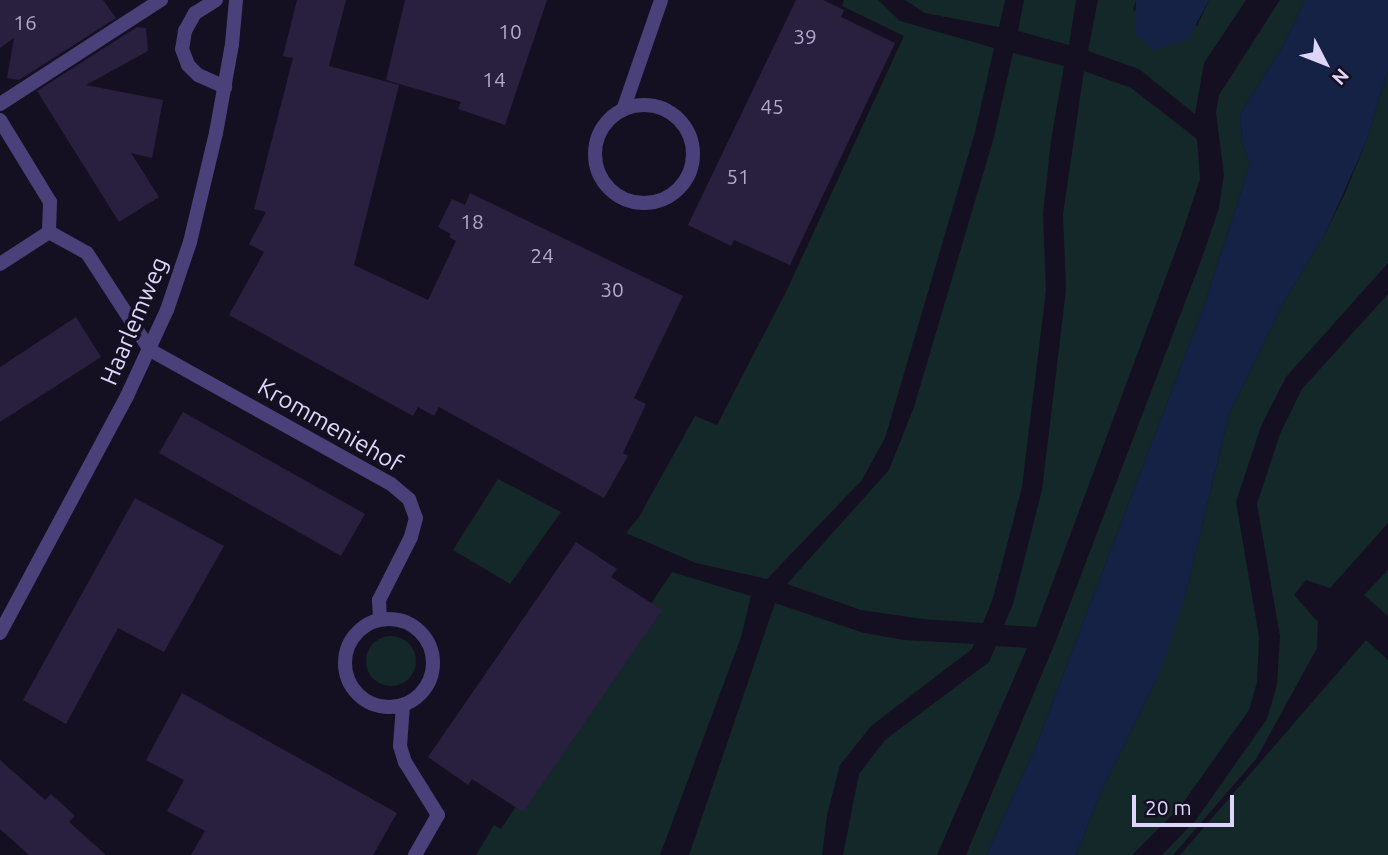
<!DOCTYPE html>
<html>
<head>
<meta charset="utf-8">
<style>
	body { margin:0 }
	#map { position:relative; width:1388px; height:855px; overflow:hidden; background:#151021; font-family:Ubuntu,sans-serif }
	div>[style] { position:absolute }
	.green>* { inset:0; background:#14282a }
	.round { border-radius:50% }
	.water>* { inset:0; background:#162245 }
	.building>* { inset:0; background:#291f3f }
	.service>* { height:14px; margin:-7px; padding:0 7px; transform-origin:7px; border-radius:7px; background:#4a417a }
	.pedestrian>* { height:14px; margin:-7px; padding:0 7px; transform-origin:7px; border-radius:7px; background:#4a417a }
	.minor>* { height:14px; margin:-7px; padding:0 7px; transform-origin:7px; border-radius:7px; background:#4a417a }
	.minor>.ring { margin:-7px; padding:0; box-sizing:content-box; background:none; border:14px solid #4a417a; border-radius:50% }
	span { translate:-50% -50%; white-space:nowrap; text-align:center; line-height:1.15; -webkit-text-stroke:7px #151021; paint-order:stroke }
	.number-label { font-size:21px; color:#b1a8cb }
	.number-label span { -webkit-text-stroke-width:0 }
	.street-label { font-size:24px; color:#ded5fa }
	.north { position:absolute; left:1290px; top:28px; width:70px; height:70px; -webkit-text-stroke:5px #151021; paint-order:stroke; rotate:132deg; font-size:19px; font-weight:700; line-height:28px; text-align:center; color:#ded5fa }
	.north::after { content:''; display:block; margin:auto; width:24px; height:32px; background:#ded5fa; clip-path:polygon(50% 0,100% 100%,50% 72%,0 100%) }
	.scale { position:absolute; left:1132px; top:795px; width:102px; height:32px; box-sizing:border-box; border:4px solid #ded5fa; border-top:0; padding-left:9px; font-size:21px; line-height:24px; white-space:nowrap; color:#ded5fa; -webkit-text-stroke:5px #151021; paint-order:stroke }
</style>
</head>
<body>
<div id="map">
	<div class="green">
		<div style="clip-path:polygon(844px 0,878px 0,900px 21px,994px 48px,975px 132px,885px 438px,862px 480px,767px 579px,696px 563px,626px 533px,639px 517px,695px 416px,717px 425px,787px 290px,904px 36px,842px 6px)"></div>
		<div style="clip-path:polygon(905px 0,1005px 0,999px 27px,925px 13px)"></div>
		<div style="clip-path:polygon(1024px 0,1076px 0,1069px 45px,1018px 31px)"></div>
		<div style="clip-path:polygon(1098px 0,1136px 0,1133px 10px,1197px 26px,1209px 0,1246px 0,1204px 63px,1195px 114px,1139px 69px,1088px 51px)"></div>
		<div style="clip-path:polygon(1280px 0,1305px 0,1283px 46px,1240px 114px,1242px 141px,1250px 164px,1204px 306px,1034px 751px,986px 855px,966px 855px,1057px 638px,1202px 258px,1219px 208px,1224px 174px,1216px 113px,1219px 95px)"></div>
		<div style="clip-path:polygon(1013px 53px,1064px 66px,1051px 140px,1043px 214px,1046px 290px,1022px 487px,993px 598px,983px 623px,923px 619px,861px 610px,787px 584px,889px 470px,914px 407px,994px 137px)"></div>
		<div style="clip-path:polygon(1084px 71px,1131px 88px,1197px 139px,1200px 179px,1180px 239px,1036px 627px,1004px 625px,1013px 604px,1042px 490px,1066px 290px,1063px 214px)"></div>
		<div style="clip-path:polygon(1388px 71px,1388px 263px,1286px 377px,1261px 426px,1236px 502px,1259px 637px,1257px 682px,1249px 710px,1180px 807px,1132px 855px,1076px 855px,1101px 792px,1155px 683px,1187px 588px,1229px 414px,1282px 305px,1326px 232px,1346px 191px,1366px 142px)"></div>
		<div style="clip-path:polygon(1388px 294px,1388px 523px,1330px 588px,1306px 580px,1294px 595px,1318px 622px,1317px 648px,1256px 759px,1173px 855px,1162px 855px,1196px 820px,1267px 719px,1277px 685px,1280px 636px,1257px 504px,1280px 434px,1302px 389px)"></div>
		<div style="clip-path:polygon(498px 479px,561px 512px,510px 584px,453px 550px)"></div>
		<div style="clip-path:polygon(1388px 570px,1388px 616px,1364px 595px)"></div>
		<div style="clip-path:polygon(672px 572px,751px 596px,741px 637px,660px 855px,476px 855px,494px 825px,501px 829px)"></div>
		<div style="clip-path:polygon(775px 603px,864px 633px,904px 640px,974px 644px,972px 649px,871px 726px,840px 765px,827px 815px,822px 855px,689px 855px)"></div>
		<div class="round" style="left:366px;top:636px;width:50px;height:50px"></div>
		<div style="clip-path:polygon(1366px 640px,1388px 660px,1388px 855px,1180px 855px)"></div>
		<div style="clip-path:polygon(996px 646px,1027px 648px,937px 855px,843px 855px,859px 774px,885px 740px,989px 662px)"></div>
	</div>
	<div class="water">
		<div style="clip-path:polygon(1136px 0,1209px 0,1188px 39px,1153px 50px,1135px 33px)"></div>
		<div style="clip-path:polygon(1305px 0,1388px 0,1388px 71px,1366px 142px,1326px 232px,1282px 305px,1229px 414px,1187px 588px,1167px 652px,1155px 683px,1101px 792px,1076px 855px,986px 855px,1034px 751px,1204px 306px,1250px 164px,1242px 141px,1240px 114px,1283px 46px)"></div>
	</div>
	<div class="building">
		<div style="clip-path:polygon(0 0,103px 0,116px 18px,19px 80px,7px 78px,14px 38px,0 48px)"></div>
		<div style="clip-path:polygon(297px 0,346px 0,329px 66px,399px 85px,354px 265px,428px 300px,456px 241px,449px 237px,451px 234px,438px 227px,452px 199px,465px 205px,470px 193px,683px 296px,634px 398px,646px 404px,623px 453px,628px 456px,604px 498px,439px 407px,434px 416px,418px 407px,413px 416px,229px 315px,264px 252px,249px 244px,266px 212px,254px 209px,293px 58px,283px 56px)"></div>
		<div style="clip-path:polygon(405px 0,547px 0,505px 125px,458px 109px,461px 102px,386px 80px)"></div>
		<div style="clip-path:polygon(796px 0,823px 0,844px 10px,841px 17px,895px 43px,790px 265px,734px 240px,731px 246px,688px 225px)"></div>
		<div style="clip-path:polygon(137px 27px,146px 28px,148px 51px,86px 85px,163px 100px,152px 158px,131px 153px,159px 197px,119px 222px,37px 91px)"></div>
		<div style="clip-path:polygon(76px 317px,101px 357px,0 422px,0 367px)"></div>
		<div style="clip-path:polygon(183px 412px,365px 514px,341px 556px,159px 453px)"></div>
		<div style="clip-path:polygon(135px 498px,224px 546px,164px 652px,118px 628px,66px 724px,23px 700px)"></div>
		<div style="clip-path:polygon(576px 542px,617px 569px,611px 577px,662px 610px,523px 812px,472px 779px,468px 785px,428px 757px)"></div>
		<div style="clip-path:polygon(182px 693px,397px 813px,373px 855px,191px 855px,205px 831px,167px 811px,184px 780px,146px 760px)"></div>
		<div style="clip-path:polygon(0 760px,45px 800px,51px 794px,75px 816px,69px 822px,106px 855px,29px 855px,0 829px)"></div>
	</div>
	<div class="service">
		<div style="left:216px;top:0;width:25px;rotate:148deg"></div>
		<div style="left:195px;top:13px;width:21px;rotate:119deg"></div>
		<div style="left:185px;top:31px;width:18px;rotate:99deg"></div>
		<div style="left:182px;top:49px;width:17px;rotate:69deg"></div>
		<div style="left:188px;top:65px;width:14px;rotate:45deg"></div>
		<div style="left:198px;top:75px;width:30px;rotate:24deg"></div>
		<div style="left:403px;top:705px;width:41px;rotate:94.2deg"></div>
		<div style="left:400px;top:746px;width:17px;rotate:73deg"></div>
		<div style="left:405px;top:762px;width:62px;rotate:58.1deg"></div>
		<div style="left:438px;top:815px;width:46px;rotate:119.9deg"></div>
	</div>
	<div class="pedestrian">
		<div style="left:0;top:104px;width:192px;rotate:-32.9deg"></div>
		<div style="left:0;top:120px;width:96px;rotate:58.6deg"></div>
		<div style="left:50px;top:202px;width:30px;rotate:92deg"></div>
	</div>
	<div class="minor">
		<div class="ring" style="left:595px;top:105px;width:84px;height:84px"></div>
		<div style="left:623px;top:110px;width:116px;rotate:-70.9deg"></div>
		<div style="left:0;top:264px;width:59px;rotate:-33.1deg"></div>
		<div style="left:49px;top:232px;width:43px;rotate:28.9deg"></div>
		<div style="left:87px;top:253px;width:116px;rotate:57deg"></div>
		<div style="left:150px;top:350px;width:276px;rotate:29.1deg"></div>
		<div style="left:391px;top:484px;width:23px;rotate:40deg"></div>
		<div style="left:409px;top:499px;width:20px;rotate:70deg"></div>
		<div style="left:416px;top:518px;width:20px;rotate:105deg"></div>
		<div style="left:411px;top:537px;width:71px;rotate:116.9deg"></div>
		<div style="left:379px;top:600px;width:19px;rotate:87deg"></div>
		<div class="ring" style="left:345px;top:619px;width:74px;height:74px"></div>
		<div style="left:0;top:633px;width:269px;rotate:-61.8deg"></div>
		<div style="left:127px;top:396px;width:95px;rotate:-65.1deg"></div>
		<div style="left:167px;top:310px;width:72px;rotate:-71.3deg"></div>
		<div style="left:190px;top:242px;width:112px;rotate:-76.6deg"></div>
		<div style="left:216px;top:133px;width:90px;rotate:-79.8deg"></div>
		<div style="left:232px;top:44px;width:44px;rotate:-84.8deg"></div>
	</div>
	<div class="number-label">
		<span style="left:25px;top:22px">16</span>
		<span style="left:510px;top:31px">10</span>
		<span style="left:805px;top:36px">39</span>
		<span style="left:494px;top:79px">14</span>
		<span style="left:772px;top:106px">45</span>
		<span style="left:738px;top:176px">51</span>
		<span style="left:472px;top:221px">18</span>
		<span style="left:542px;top:255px">24</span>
		<span style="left:612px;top:289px">30</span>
	</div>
	<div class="street-label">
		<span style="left:134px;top:321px;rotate:-67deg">Haarlemweg</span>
		<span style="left:330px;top:425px;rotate:30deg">Krommeniehof</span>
	</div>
	<div class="north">N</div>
	<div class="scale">20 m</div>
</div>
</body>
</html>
